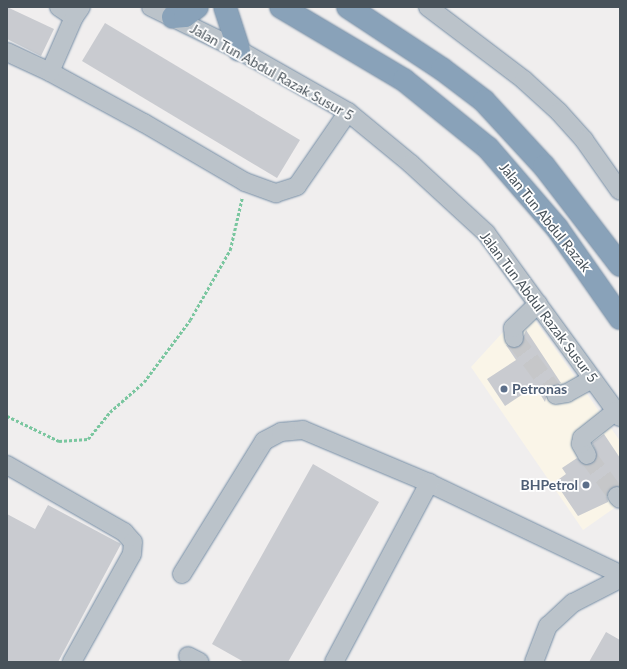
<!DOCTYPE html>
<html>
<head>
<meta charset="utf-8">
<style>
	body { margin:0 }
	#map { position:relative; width:627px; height:669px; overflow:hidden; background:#f0eeee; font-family:Lato,sans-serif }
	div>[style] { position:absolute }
	.commercial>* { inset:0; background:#faf5e8 }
	.building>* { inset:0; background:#c9cbd0 }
	.minor-tunnel>* { height:18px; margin-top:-9px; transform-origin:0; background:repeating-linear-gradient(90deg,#c6c7c9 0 18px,transparent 0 27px) }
	.path>* { height:2.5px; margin-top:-1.25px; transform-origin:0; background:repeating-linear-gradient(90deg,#7ac69f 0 3px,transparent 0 5px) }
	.roads { filter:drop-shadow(0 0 1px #758da5) drop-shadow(0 0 1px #758da5) }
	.minor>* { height:18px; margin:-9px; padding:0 9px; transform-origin:9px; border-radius:9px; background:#bbc3ca }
	.highway>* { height:22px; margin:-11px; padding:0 11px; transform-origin:11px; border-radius:11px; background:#89a2b9 }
	.dots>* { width:11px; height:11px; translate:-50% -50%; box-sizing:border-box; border:2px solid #fff; border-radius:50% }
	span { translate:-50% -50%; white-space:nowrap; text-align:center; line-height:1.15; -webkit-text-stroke:3.5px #fff; paint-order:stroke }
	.street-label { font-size:14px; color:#48525a }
	.service-label { font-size:14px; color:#4e5e75; font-weight:700 }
	.left { translate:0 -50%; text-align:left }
	.right { translate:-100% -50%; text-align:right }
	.frame { position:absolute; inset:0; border:8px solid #48525a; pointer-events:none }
</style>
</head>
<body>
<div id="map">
	<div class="commercial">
		<div style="clip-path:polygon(526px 307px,620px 441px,620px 504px,583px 530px,471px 367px)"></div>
	</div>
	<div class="building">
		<div style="clip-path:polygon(7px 7px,54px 29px,41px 56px,7px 39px)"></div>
		<div style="clip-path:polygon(105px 23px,300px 140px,277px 178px,82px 61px)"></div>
		<div style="clip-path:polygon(526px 330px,561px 383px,549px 387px,545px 402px,535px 386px,505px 406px,487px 379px,516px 360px,506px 345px,515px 348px,520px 346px)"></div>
		<div style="clip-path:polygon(604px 434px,620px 458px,620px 486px,609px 489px,607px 494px,608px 502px,578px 516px,555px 482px,566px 474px,562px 468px,577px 458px,586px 465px,596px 461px,597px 455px,592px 443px)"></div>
		<div style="clip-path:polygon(313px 464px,379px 502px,288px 662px,244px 662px,212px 644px)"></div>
		<div style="clip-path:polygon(48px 505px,121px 544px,58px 662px,7px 662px,7px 514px,35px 529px)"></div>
		<div style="clip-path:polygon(606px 632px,620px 640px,620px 662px,589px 662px)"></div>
	</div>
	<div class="minor-tunnel">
		<div style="left:514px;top:338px;width:71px;rotate:53.6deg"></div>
		<div style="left:587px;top:455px;width:51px;rotate:53.8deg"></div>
	</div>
	<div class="path">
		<div style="left:7px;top:416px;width:58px;rotate:25.7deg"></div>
		<div style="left:59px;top:441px;width:29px;rotate:-4deg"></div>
		<div style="left:88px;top:439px;width:35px;rotate:-51deg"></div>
		<div style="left:110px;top:412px;width:45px;rotate:-41.4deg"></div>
		<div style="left:144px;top:382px;width:77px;rotate:-53.4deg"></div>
		<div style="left:190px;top:320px;width:81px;rotate:-60.3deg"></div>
		<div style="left:230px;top:250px;width:53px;rotate:-77deg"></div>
	</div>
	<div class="roads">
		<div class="minor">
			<div style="left:59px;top:7px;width:18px;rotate:34deg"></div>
			<div style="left:151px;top:7px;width:98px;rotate:26deg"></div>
			<div style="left:239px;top:50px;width:125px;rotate:29.6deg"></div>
			<div style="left:348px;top:112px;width:82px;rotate:39.5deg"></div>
			<div style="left:411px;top:164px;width:102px;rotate:42.6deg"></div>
			<div style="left:486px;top:233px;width:228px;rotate:53.9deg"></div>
			<div style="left:428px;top:7px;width:121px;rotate:37.2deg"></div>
			<div style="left:524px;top:80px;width:47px;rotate:42.4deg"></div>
			<div style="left:559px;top:112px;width:38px;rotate:48deg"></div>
			<div style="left:584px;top:140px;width:62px;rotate:54.8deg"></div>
			<div style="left:7px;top:52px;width:47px;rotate:24.9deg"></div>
			<div style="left:50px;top:72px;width:107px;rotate:28.5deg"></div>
			<div style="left:144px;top:123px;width:117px;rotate:30.3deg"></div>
			<div style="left:245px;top:182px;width:33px;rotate:20deg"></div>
			<div style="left:276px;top:193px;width:22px;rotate:-18deg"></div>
			<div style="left:297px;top:186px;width:90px;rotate:-55.4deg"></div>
			<div style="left:50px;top:72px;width:60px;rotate:-66.4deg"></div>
			<div style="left:74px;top:17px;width:12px;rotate:-55deg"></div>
			<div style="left:514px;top:338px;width:10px;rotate:-96deg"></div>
			<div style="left:513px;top:328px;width:35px;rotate:-44deg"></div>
			<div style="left:556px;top:395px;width:11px;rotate:-10deg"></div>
			<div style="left:567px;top:393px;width:29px;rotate:-29deg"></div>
			<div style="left:587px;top:455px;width:13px;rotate:-119deg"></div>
			<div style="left:581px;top:444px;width:6px;rotate:-81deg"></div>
			<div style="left:582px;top:438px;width:43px;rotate:-38.5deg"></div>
			<div style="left:7px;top:465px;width:135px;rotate:29.8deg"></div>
			<div style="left:124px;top:532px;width:13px;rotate:48deg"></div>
			<div style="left:133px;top:542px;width:12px;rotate:95deg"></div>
			<div style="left:132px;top:554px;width:124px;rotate:119.1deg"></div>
			<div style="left:617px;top:496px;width:4px;rotate:45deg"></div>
			<div style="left:182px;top:574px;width:156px;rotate:-58.3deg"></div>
			<div style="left:264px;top:441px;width:19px;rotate:-28deg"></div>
			<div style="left:281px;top:432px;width:22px;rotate:-5deg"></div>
			<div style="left:303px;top:430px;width:137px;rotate:22.8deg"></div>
			<div style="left:429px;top:483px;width:212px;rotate:25.5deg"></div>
			<div style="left:188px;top:656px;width:13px;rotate:27deg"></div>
			<div style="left:334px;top:662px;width:203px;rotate:-62deg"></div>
			<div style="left:534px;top:662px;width:39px;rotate:-69deg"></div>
			<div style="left:548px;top:626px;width:34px;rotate:-43deg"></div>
			<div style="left:573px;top:603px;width:53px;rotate:-27.1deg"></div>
		</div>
		<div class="highway">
			<div style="left:225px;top:7px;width:45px;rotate:72deg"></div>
			<div style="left:281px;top:7px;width:143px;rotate:30.7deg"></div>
			<div style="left:404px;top:80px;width:108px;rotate:39deg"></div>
			<div style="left:488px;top:148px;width:106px;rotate:49.2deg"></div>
			<div style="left:557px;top:228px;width:110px;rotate:55deg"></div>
			<div style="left:348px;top:7px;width:113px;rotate:33.4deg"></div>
			<div style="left:442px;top:69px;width:53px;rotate:37.3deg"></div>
			<div style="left:484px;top:101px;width:88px;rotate:47.3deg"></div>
			<div style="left:544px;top:166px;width:125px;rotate:52.5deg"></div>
			<div style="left:173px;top:17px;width:12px;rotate:-5deg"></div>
			<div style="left:185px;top:16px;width:15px;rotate:-37deg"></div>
		</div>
	</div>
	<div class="dots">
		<div style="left:504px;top:389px;background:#5c6f8a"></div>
		<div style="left:586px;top:485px;background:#5c6f8a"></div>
	</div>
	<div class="street-label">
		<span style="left:272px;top:72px;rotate:29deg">Jalan Tun Abdul Razak Susur 5</span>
		<span style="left:545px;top:217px;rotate:51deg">Jalan Tun Abdul Razak</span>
		<span style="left:539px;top:307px;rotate:53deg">Jalan Tun Abdul Razak Susur 5</span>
	</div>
	<div class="service-label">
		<span class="left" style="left:512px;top:389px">Petronas</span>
		<span class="right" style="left:578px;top:485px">BHPetrol</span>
	</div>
	<div class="frame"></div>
</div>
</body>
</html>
